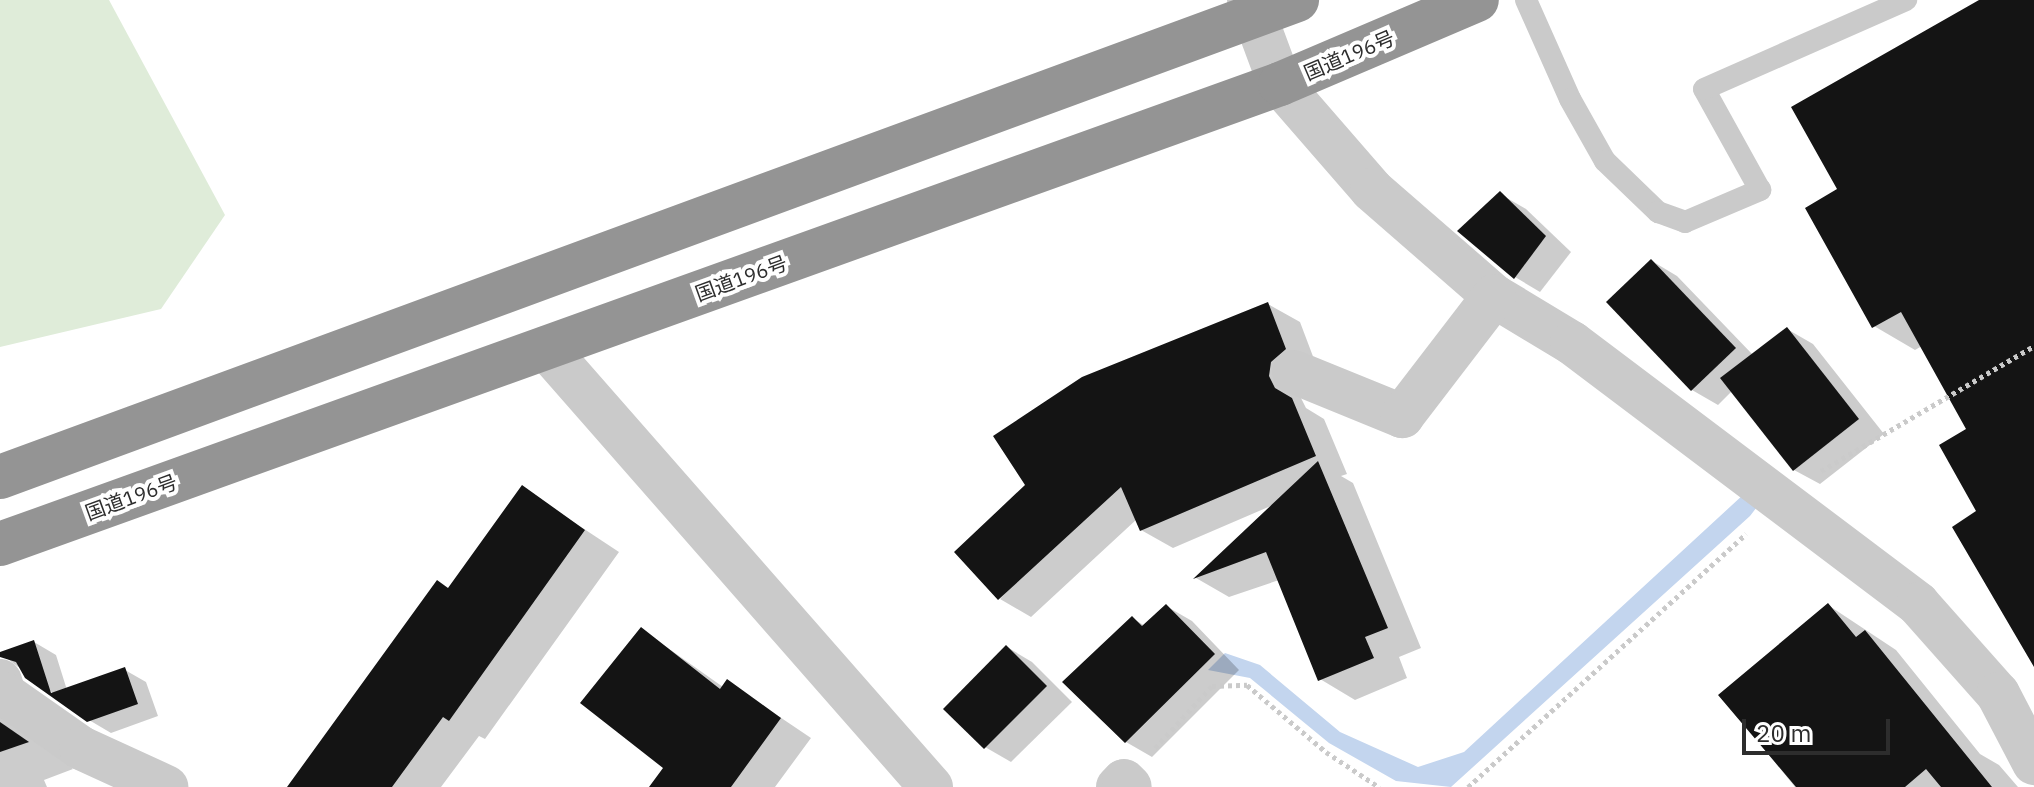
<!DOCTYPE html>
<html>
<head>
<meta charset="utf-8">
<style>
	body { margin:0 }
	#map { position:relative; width:2034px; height:787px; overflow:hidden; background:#fff; font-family:"IBM Plex Sans","Noto Sans JP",sans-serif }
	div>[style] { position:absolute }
	.green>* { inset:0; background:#dfecd9 }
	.water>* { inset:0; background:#c3d5ee }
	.shadow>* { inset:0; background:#0003 }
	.building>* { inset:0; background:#141414 }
	.path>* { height:5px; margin-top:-2.5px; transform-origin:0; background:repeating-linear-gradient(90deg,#cacaca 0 4px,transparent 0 8px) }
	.lane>* { height:22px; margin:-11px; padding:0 11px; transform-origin:11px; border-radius:11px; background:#cacaca }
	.street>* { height:44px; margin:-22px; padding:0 22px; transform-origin:22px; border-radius:22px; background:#cacaca }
	.highway>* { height:44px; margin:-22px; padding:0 22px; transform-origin:22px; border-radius:22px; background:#949494 }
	span { translate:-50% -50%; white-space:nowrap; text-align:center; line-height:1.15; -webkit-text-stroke:8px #fff; paint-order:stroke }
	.street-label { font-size:20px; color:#2d2d2d }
	.scale { position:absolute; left:1742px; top:719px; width:148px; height:36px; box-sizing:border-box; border:4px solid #2d2d2d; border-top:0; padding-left:10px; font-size:24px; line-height:28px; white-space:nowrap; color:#2d2d2d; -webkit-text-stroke:6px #fff; paint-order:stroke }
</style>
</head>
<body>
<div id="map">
	<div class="green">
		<div style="clip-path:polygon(0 0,109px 0,225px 215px,161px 309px,0 347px)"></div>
	</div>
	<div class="water">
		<div style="clip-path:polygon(1744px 494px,1760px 503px,1750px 516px,1451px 787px,1396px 781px,1329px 743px,1250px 678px,1208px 670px,1225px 653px,1260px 665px,1340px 732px,1418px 767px,1464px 752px)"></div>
	</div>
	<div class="shadow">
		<div style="clip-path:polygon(1983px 0,2034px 0,2034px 662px,1978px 512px,1969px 430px,1922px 346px,1915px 350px,1874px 326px,1840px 190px)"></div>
		<div style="clip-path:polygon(1500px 194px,1526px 209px,1571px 252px,1540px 292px,1515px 277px)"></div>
		<div style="clip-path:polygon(1652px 261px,1677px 276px,1753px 355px,1787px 329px,1813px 344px,1884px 434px,1820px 484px,1794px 470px,1732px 391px,1718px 405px,1692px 390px)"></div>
		<div style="clip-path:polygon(1268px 304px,1300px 322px,1317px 367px,1300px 396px,1306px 408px,1324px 419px,1347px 474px,1341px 476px,1353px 483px,1421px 648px,1399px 657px,1407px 678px,1355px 700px,1320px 679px,1279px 580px,1229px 597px,1196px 578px,1273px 505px,1173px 548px,1141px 530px,1137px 519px,1031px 617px,1000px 599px)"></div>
		<div style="clip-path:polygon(522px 488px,619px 552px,485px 739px,479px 736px,441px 787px,289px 787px,450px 590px)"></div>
		<div style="clip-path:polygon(1828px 605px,1896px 650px,1980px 754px,1999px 765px,2018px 787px,1795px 787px,1721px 696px)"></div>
		<div style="clip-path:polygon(1166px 606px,1192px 621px,1239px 670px,1152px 757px,1126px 742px,1065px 682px,1132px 618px,1145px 626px)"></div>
		<div style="clip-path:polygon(641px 629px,723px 687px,728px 682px,811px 738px,775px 787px,651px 787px,666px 767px)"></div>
		<div style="clip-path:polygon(34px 642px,56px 655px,67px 690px,125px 670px,146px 682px,158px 716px,111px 733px,89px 720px,1px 654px)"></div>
		<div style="clip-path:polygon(1007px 647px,1032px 662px,1072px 702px,1011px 762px,985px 747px)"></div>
		<div style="clip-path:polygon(0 676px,27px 731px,73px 769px,44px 780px,47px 787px,0 787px)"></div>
	</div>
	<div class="building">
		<div style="clip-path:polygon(1979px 0,2034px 0,2034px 667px,1952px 527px,1976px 511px,1939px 445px,1966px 429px,1901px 312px,1872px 328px,1805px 208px,1837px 189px,1791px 107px)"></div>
		<div style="clip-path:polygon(1500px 191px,1546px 236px,1514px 279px,1457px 231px)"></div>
		<div style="clip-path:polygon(1651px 259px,1736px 348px,1691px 391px,1606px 302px)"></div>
		<div style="clip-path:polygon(1268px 302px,1286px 349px,1271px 362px,1269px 376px,1275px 388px,1292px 398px,1316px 456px,1140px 531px,1121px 487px,998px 600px,954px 552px,1025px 485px,993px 436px,1082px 377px)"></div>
		<div style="clip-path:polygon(1787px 327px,1859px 419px,1793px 471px,1720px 378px)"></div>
		<div style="clip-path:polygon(1318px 461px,1388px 628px,1365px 637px,1374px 658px,1318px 681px,1266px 552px,1193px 579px)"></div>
		<div style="clip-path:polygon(522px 485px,585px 530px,449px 721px,443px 717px,392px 787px,287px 787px,437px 580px,448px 588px)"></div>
		<div style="clip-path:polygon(1828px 603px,1856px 637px,1865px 630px,1992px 787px,1941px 787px,1926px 769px,1905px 787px,1796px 787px,1718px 695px)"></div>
		<div style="clip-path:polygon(1166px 604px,1215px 654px,1125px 743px,1062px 682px,1132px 616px,1142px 626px)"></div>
		<div style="clip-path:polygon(641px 627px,720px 689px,727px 679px,781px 718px,731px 787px,649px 787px,663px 768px,580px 703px)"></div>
		<div style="clip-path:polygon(34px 640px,51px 693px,125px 667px,138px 704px,87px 722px,25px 678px,16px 662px,0 657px,0 652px)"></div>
		<div style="clip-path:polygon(1006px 645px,1047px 686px,984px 749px,943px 709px)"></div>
		<div style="clip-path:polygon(0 722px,29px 742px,0 752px)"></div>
	</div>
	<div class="path">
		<div style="left:1821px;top:471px;width:247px;rotate:-30.4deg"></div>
		<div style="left:1155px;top:748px;width:84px;rotate:-47.4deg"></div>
		<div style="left:1212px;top:686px;width:35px;rotate:-2deg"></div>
		<div style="left:1247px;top:685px;width:104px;rotate:40.3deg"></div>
		<div style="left:1326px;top:752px;width:64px;rotate:33.4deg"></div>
		<div style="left:1468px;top:787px;width:376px;rotate:-42.3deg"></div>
	</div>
	<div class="lane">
		<div style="left:1526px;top:0;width:108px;rotate:66deg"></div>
		<div style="left:1570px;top:99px;width:71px;rotate:60.6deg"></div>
		<div style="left:1605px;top:161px;width:74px;rotate:43.9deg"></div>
		<div style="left:1658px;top:212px;width:29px;rotate:20deg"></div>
		<div style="left:1685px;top:222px;width:82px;rotate:-23.1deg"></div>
		<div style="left:1760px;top:190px;width:115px;rotate:-119deg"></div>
		<div style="left:1704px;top:89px;width:221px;rotate:-23.8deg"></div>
	</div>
	<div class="street">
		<div style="left:1249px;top:0;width:90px;rotate:69.7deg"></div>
		<div style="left:1280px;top:84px;width:140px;rotate:49deg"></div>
		<div style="left:1372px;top:190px;width:162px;rotate:41deg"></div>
		<div style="left:1494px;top:296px;width:91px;rotate:31.1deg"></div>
		<div style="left:1572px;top:343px;width:433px;rotate:37deg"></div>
		<div style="left:1918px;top:604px;width:120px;rotate:48.4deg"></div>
		<div style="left:1998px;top:694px;width:78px;rotate:62.4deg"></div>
		<div style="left:546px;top:348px;width:584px;rotate:48.75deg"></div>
		<div style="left:1294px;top:372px;width:117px;rotate:22.2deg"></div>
		<div style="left:1402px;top:416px;width:151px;rotate:-52.5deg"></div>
		<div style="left:0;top:681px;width:14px;rotate:73deg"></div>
		<div style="left:4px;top:694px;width:94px;rotate:35deg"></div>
		<div style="left:81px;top:748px;width:94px;rotate:24.6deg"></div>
		<div style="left:1118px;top:787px;width:8px;rotate:-45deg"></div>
		<div style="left:1124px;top:781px;width:8px;rotate:45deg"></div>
	</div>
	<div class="highway">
		<div style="left:0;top:477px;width:1382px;rotate:-20.19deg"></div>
		<div style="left:0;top:544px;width:1360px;rotate:-19.77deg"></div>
		<div style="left:1280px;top:84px;width:214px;rotate:-23.1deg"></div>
	</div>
	<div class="street-label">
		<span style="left:1349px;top:55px;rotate:-23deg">国道196号</span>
		<span style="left:741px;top:278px;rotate:-20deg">国道196号</span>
		<span style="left:131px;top:497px;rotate:-20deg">国道196号</span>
	</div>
	<div class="scale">20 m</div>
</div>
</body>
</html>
